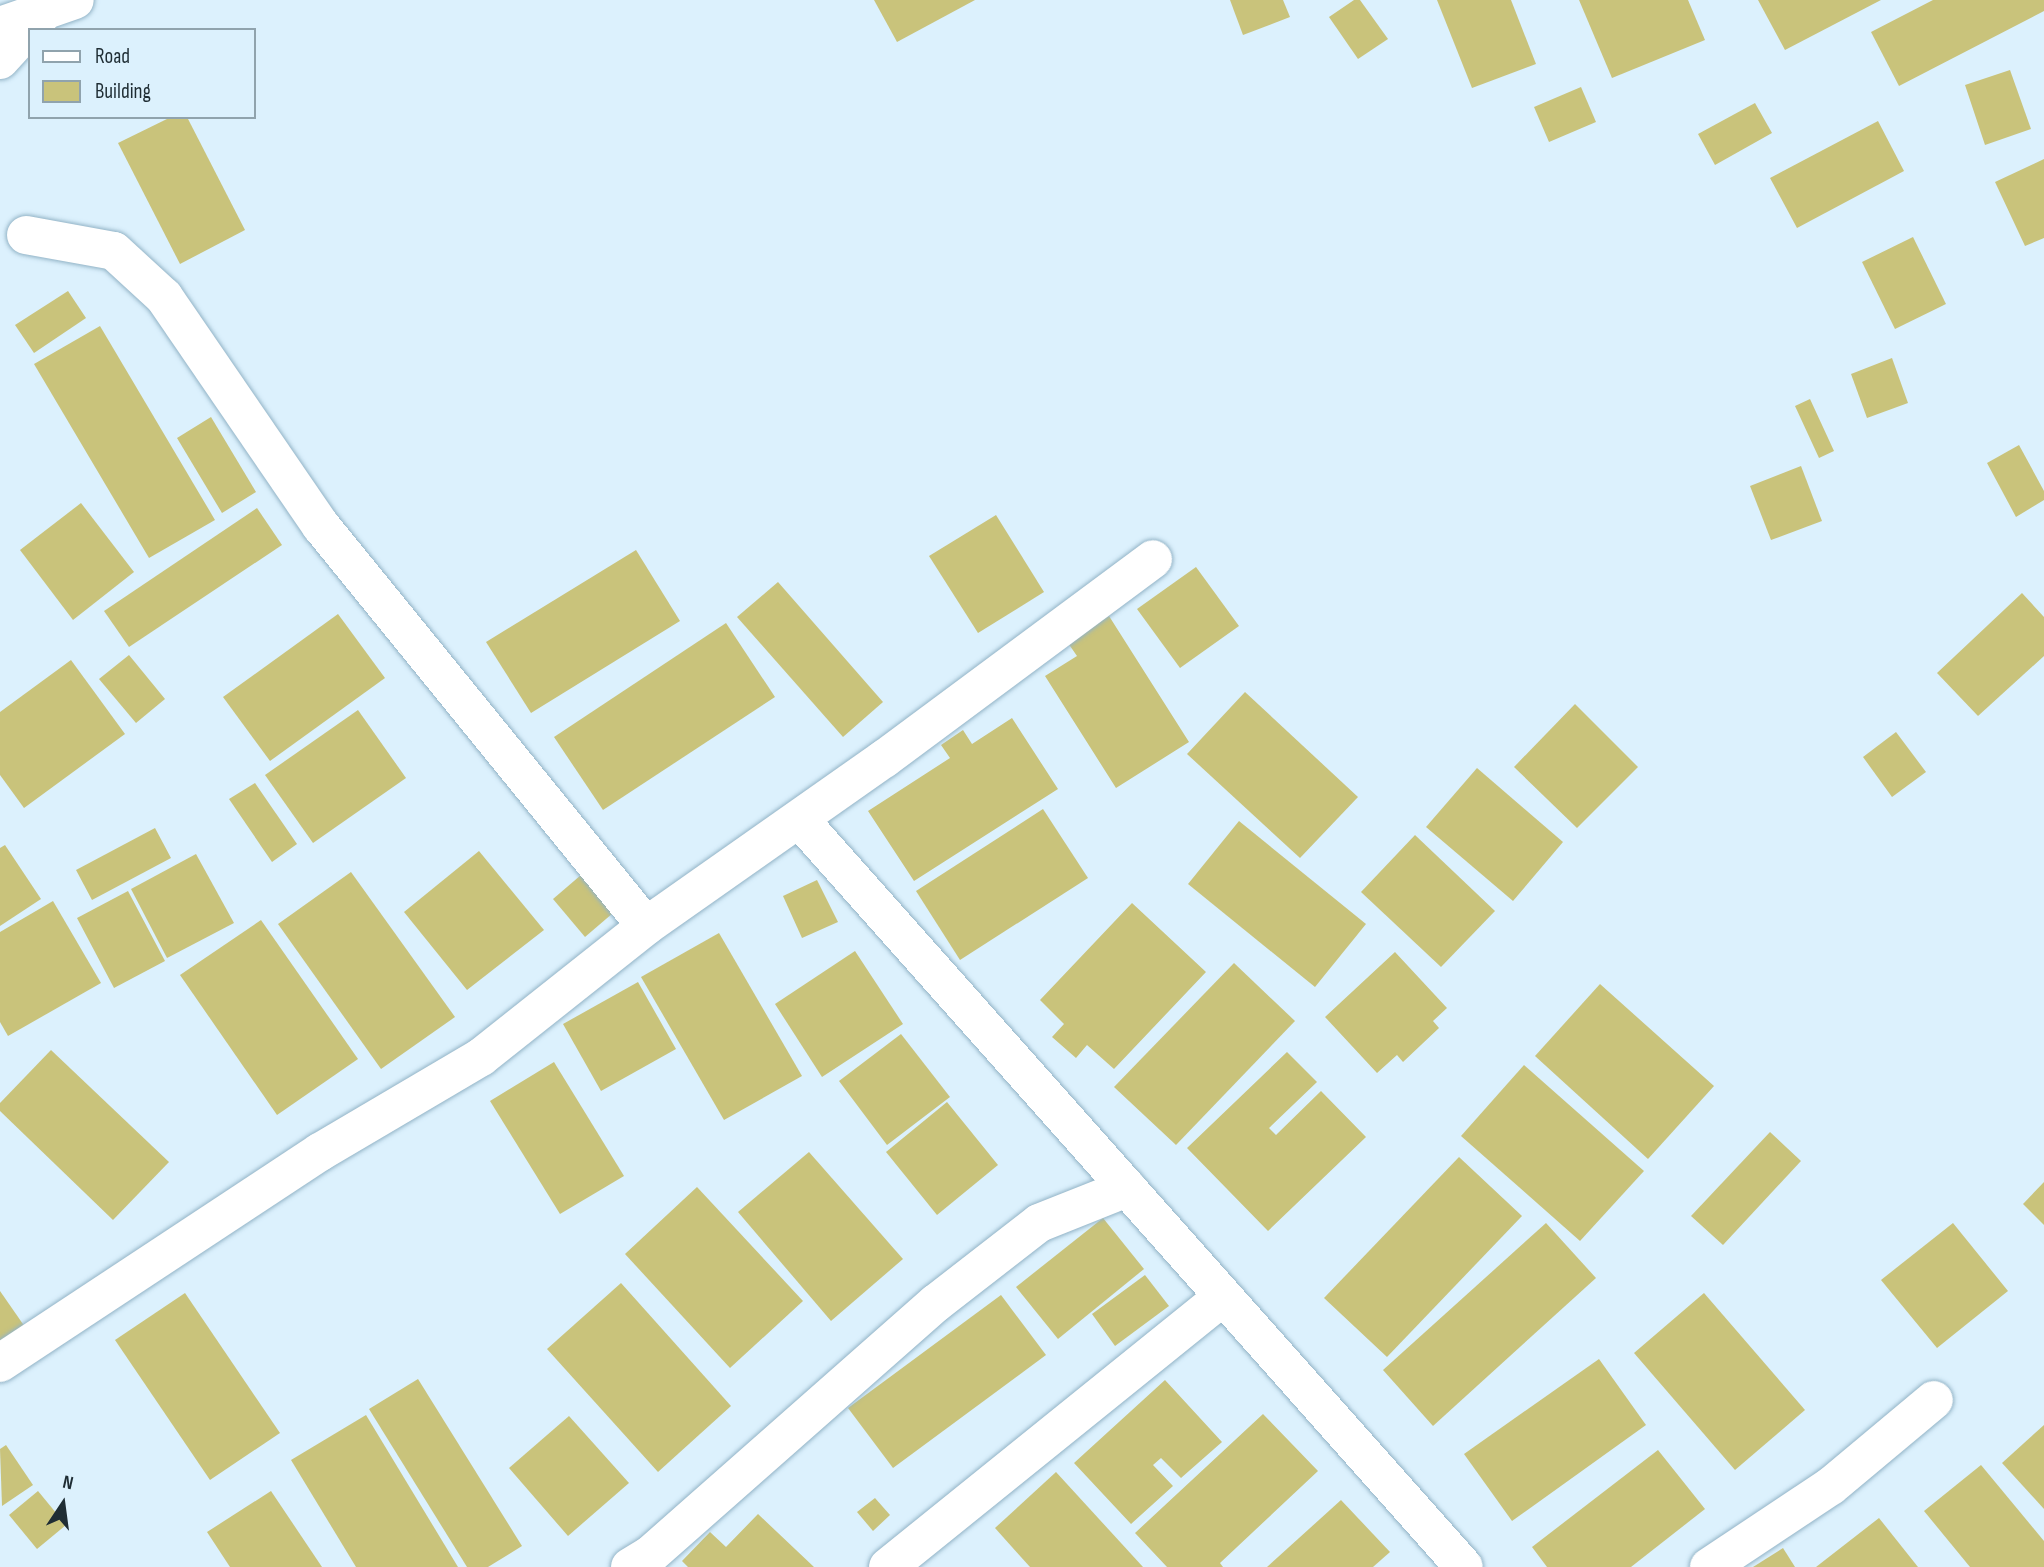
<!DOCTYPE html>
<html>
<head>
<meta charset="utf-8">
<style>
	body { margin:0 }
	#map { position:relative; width:2044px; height:1567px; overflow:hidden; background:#dcf1fd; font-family:"Sofia Sans Condensed",sans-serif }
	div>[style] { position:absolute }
	.building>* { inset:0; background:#c9c37b }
	.roads { filter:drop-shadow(0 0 2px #92b3c6) drop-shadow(0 0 2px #92b3c6) }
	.street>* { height:38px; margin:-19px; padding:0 19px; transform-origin:19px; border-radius:19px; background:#fff }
	.secondary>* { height:38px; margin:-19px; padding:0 19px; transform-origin:19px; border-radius:19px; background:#fff }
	span { translate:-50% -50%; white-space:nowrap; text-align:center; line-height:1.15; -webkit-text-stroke:5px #dcf1fd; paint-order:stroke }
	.legend { position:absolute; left:28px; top:28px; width:228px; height:91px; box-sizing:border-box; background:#dcf1fd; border:2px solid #90a3ad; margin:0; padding:9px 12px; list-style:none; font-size:21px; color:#1f2d34 }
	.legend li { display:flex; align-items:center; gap:14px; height:35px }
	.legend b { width:35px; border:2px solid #90a3ad }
	.north { position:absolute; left:28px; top:1469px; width:70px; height:70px; -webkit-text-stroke:5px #dcf1fd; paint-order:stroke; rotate:13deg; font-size:19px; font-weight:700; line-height:28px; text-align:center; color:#1f2d34 }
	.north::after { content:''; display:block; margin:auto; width:24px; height:32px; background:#1f2d34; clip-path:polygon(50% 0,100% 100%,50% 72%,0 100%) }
</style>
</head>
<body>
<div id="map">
	<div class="building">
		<div style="clip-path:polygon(874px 0,975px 0,897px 42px)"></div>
		<div style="clip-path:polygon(1230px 0,1283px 0,1290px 17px,1243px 35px)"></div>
		<div style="clip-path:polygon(1354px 0,1360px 0,1388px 39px,1358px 59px,1329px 17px)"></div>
		<div style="clip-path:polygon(1437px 0,1511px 0,1536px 64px,1472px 88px)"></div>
		<div style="clip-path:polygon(1579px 0,1688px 0,1705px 40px,1612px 78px)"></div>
		<div style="clip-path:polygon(1758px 0,1881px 0,1785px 50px)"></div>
		<div style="clip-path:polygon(1933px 0,2044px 0,2044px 11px,1899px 86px,1871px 32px)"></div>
		<div style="clip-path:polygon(2010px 70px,2031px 129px,1985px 145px,1965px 85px)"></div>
		<div style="clip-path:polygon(1581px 87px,1596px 122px,1549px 142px,1534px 107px)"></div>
		<div style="clip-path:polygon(1755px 103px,1772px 133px,1715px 165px,1698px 134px)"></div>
		<div style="clip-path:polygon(171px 117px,187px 117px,245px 230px,180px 264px,118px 143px)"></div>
		<div style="clip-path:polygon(1878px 121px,1904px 171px,1797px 228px,1770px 178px)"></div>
		<div style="clip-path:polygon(2044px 159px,2044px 238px,2025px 246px,1995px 182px)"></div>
		<div style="clip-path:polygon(1913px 237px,1946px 304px,1895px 329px,1862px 262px)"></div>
		<div style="clip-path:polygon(68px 291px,86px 318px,34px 353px,15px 325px)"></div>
		<div style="clip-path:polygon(100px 326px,215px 520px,149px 558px,34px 364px)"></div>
		<div style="clip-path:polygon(1892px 358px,1908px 403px,1867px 418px,1851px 374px)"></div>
		<div style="clip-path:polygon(1810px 399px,1834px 451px,1819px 458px,1795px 406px)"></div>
		<div style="clip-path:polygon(211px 417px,256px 492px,222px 513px,177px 438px)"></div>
		<div style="clip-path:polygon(2019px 445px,2044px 491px,2044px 500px,2016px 517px,1987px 463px)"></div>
		<div style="clip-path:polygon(1801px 466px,1822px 521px,1771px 540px,1750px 486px)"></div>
		<div style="clip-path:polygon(81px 503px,134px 572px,73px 620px,20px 550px)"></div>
		<div style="clip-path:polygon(257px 508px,282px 545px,129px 647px,104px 611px)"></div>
		<div style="clip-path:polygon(996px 515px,1044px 592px,978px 633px,929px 556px)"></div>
		<div style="clip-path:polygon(636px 550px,680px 621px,531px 713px,486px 642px)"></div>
		<div style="clip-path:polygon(1196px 567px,1239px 626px,1180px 668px,1137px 609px)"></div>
		<div style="clip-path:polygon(778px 582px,883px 702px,843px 737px,737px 617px)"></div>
		<div style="clip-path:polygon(2022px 593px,2044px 617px,2044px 656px,1978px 716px,1937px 673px)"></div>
		<div style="clip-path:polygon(338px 614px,385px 678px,270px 761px,223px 697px)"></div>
		<div style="clip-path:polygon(1109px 616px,1189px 742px,1116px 788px,1045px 676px,1077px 656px,1068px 643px)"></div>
		<div style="clip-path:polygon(726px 623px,775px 697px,603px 810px,554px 737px)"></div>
		<div style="clip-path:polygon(129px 655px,165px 699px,136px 723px,99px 679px)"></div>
		<div style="clip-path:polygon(71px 660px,125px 734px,24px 808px,0 775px,0 712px)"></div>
		<div style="clip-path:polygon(1245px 692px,1358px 797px,1300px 858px,1187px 754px)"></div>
		<div style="clip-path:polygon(1575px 704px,1638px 767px,1577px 828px,1514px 767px)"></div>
		<div style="clip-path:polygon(358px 710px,406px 778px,313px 843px,265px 775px)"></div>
		<div style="clip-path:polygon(1012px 718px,1058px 789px,914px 881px,868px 811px,950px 758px,941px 745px,963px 730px,972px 744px)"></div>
		<div style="clip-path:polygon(1896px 732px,1926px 772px,1892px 797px,1863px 757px)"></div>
		<div style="clip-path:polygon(1477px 768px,1563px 842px,1513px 901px,1426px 827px)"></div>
		<div style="clip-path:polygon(255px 783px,297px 844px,272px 862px,229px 799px)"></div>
		<div style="clip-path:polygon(1043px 809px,1088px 878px,960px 960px,916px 891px)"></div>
		<div style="clip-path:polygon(1239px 821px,1366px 924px,1315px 987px,1188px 884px)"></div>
		<div style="clip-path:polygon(155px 828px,171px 858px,92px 900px,76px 870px)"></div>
		<div style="clip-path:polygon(1415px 835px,1495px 911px,1441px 967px,1361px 892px)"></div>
		<div style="clip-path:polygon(5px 845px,41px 899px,0 926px,0 848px)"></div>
		<div style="clip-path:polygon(479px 851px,544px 930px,467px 990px,404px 912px)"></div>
		<div style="clip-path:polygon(196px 854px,234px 923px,167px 958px,131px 889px)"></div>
		<div style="clip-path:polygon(351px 872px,455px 1017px,381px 1069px,278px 924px)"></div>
		<div style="clip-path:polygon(581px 875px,613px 913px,585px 937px,553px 899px)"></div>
		<div style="clip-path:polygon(817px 880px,838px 922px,802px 938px,783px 896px)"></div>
		<div style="clip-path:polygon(128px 891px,165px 961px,114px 988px,77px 918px)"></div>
		<div style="clip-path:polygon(53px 901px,101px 983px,8px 1036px,0 1022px,0 932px)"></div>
		<div style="clip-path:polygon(1132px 903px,1206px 972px,1114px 1069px,1087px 1045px,1076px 1058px,1052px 1037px,1064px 1024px,1040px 1000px)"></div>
		<div style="clip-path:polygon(261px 920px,358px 1059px,277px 1115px,180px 975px)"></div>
		<div style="clip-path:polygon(719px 933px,802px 1076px,724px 1120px,641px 977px)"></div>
		<div style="clip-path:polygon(855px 951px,903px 1024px,822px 1077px,775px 1004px)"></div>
		<div style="clip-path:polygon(1395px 952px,1447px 1008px,1433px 1021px,1439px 1028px,1403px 1062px,1397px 1055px,1377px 1073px,1325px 1017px)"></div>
		<div style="clip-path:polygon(1234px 963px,1295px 1021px,1176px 1145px,1114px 1087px)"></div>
		<div style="clip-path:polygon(638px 982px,676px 1049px,601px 1091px,563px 1024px)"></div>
		<div style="clip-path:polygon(1600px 984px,1714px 1086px,1648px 1159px,1535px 1056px)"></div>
		<div style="clip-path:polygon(901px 1034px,950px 1097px,887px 1145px,839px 1081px)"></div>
		<div style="clip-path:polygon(51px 1050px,169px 1162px,113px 1220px,0 1111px,0 1103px)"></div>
		<div style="clip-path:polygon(1287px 1052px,1317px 1082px,1269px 1128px,1276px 1135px,1321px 1091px,1366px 1137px,1268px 1231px,1187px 1148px)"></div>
		<div style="clip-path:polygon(554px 1062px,624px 1176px,560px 1214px,490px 1101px)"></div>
		<div style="clip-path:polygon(1524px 1065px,1644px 1171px,1580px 1241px,1461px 1136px)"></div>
		<div style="clip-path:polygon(947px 1102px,998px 1165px,937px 1215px,886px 1152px)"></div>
		<div style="clip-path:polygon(1770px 1132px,1801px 1161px,1723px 1245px,1691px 1216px)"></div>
		<div style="clip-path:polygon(809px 1152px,903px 1259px,831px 1321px,738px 1212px)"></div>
		<div style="clip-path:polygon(1459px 1157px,1522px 1216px,1387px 1357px,1324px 1298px)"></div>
		<div style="clip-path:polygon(2044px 1182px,2044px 1225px,2023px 1204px)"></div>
		<div style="clip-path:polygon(697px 1187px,803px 1301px,730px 1368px,625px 1254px)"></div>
		<div style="clip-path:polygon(1103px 1218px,1144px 1269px,1058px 1339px,1016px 1287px)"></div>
		<div style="clip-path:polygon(1546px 1223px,1596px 1278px,1433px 1426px,1383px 1370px)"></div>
		<div style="clip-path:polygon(1953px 1223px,2008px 1291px,1937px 1348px,1881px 1280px)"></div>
		<div style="clip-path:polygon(1145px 1275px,1169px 1306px,1115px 1346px,1092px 1314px)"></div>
		<div style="clip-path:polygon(621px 1283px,731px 1406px,658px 1472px,547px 1349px)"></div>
		<div style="clip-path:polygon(0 1291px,25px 1327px,0 1344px)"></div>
		<div style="clip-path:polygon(185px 1293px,280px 1433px,210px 1480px,115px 1340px)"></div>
		<div style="clip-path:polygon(1704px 1293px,1805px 1410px,1735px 1470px,1634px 1353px)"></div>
		<div style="clip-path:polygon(1001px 1295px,1046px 1355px,893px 1468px,848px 1408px)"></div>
		<div style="clip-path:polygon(1599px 1359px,1646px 1425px,1512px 1521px,1464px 1454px)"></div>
		<div style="clip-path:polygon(418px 1379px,522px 1546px,488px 1567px,467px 1567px,369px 1409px)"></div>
		<div style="clip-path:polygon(1165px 1380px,1222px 1442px,1181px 1478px,1161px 1458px,1153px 1465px,1173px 1486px,1131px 1524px,1074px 1463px)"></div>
		<div style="clip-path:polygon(1263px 1414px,1318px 1471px,1220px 1563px,1223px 1567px,1167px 1567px,1135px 1533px)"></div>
		<div style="clip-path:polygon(366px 1415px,458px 1567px,356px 1567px,291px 1460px)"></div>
		<div style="clip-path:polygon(569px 1416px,629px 1483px,568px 1536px,509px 1468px)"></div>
		<div style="clip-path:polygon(2044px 1425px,2044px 1509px,2002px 1463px)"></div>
		<div style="clip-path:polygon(6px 1445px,33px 1485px,2px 1506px,0 1449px)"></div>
		<div style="clip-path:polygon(1658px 1450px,1705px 1509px,1631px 1567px,1547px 1567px,1532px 1547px)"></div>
		<div style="clip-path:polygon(1981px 1465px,2044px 1541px,2044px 1567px,1970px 1567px,1924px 1511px)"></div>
		<div style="clip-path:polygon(1056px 1472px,1143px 1567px,1030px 1567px,995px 1528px)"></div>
		<div style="clip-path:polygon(38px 1491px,66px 1525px,37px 1549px,9px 1515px)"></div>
		<div style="clip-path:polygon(271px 1491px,322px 1567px,230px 1567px,207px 1532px)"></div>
		<div style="clip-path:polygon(875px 1498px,890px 1515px,873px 1531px,857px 1512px)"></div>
		<div style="clip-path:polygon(1341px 1500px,1390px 1552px,1373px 1567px,1267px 1567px)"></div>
		<div style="clip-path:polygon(758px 1514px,814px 1567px,688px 1567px,682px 1561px,710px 1532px,726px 1547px)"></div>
		<div style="clip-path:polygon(1879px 1518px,1918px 1567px,1816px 1567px)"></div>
		<div style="clip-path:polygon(1783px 1548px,1795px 1567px,1753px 1567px)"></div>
	</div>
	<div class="roads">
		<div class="street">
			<div style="left:26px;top:235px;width:89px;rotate:10.3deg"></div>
			<div style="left:114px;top:251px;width:68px;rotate:42.6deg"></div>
			<div style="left:164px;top:297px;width:278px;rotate:55.6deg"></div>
			<div style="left:321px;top:526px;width:515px;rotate:50.91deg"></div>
			<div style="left:800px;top:820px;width:999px;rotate:48.37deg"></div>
			<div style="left:0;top:1363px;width:383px;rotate:-33.4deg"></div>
			<div style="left:320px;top:1152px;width:187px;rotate:-30.5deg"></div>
			<div style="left:481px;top:1057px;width:211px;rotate:-38.4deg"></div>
			<div style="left:646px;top:926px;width:291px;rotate:-35.1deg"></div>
			<div style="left:884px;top:759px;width:335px;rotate:-36.6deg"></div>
			<div style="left:630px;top:1567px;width:23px;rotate:-31deg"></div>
			<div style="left:650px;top:1555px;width:381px;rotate:-41.4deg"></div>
			<div style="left:936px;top:1303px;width:130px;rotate:-37.8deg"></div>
			<div style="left:1039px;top:1223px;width:95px;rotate:-21.7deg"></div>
			<div style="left:888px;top:1567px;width:430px;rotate:-38.9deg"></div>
			<div style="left:1709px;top:1567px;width:146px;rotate:-33.6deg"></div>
			<div style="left:1831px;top:1486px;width:134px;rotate:-39.9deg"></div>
		</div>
		<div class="secondary">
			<div style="left:0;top:26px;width:79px;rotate:-19.1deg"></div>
			<div style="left:0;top:60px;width:61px;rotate:-47.7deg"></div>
		</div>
	</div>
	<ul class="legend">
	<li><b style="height:9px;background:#fff"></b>Road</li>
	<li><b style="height:19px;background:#c9c37b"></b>Building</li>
	</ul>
	<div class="north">N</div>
</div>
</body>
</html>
